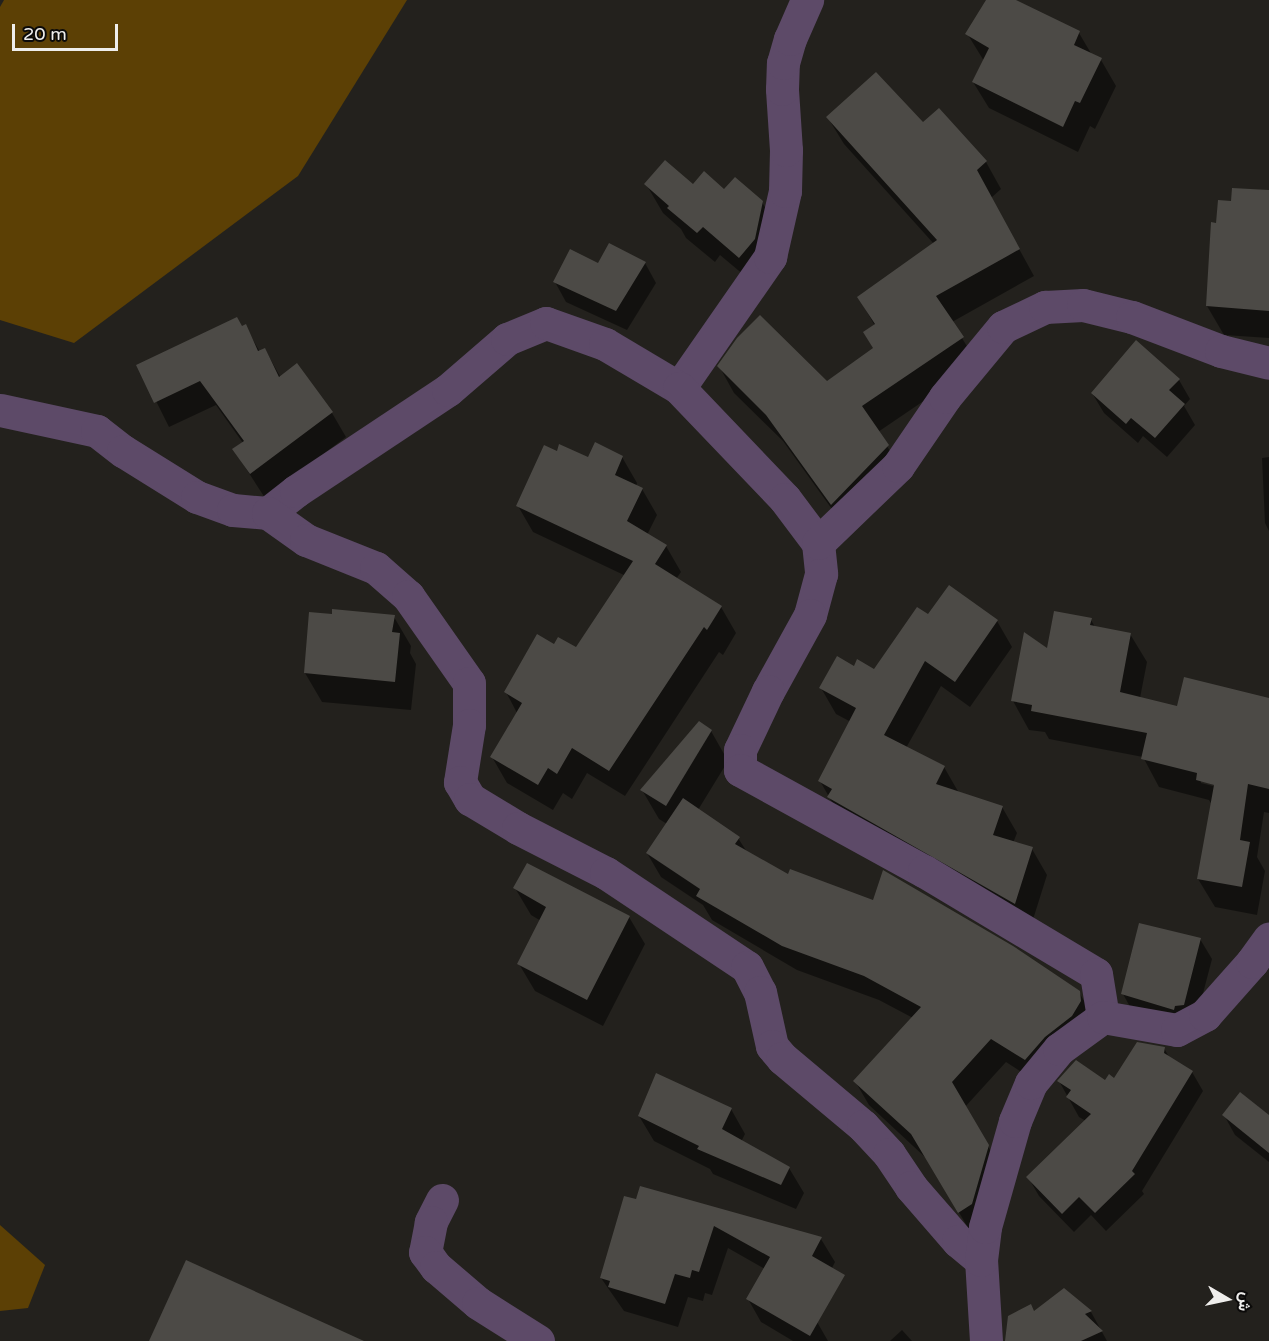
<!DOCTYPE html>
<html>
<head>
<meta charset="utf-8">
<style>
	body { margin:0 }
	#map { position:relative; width:1269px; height:1341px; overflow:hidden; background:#23211d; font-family:"Varela Round",Vazirmatn,sans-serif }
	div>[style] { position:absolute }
	.green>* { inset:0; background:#5c4005 }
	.shadow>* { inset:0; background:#0007 }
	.building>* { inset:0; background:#4c4a46 }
	.minor>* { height:33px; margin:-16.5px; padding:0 16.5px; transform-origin:16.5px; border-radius:16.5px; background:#5d4a68 }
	span { translate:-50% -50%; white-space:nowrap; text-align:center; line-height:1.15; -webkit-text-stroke:5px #0b0a09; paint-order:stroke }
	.north { position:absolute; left:1197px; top:1269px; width:60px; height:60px; -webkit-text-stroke:4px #0b0a09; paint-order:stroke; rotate:99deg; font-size:16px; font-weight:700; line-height:24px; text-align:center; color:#efeeec }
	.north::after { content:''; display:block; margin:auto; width:21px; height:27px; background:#efeeec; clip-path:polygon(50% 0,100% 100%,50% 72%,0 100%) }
	.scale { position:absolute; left:12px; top:24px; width:106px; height:27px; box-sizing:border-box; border:3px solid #efeeec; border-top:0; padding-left:8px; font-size:18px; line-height:21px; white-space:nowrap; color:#efeeec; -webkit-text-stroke:4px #0b0a09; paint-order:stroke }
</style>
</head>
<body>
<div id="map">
	<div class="green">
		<div style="clip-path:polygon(4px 0,407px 0,298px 176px,74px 343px,0 320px,0 7px)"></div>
		<div style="clip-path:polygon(0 1225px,45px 1265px,28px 1308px,0 1311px)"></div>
	</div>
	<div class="shadow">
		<div style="clip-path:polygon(997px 0,1012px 0,1079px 33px,1092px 55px,1101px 60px,1116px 86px,1095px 129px,1090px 126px,1078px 152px,989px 108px,973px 82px,984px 61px,968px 35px)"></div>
		<div style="clip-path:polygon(828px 118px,922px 125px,986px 162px,1001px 189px,991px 198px,1034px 276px,952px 322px,978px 364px,878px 432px,904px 473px,847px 530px,783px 441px,734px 393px,719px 366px,827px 383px,874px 349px,875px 326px,859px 298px,934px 244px,844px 144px)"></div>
		<div style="clip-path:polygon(646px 184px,693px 186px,724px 191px,762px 202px,779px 232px,757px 286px,720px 255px,715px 262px,686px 238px,681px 229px,663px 213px)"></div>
		<div style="clip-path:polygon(1269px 191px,1269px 338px,1224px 335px,1207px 306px,1218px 224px,1233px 203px)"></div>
		<div style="clip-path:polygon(645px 263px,656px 283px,627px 330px,566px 302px,555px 282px)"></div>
		<div style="clip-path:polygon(245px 326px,260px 352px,265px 350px,281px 378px,332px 413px,346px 437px,265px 498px,234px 450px,243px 443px,216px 405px,169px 427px,138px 365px)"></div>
		<div style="clip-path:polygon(1179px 380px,1190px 399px,1184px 406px,1195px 425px,1167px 457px,1143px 436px,1138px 443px,1104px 413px,1092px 393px)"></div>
		<div style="clip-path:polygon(557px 453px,589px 459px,622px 457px,637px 483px,636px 486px,642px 489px,657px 515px,647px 535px,666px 546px,681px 572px,676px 579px,721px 607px,736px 633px,723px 655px,719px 652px,625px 796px,587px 773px,572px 799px,563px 793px,553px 810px,507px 783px,492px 757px,517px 713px,506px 692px,554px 646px,577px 649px,626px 576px,533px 532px,518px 506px)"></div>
		<div style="clip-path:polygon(1269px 457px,1269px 531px,1265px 523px,1262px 458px)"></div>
		<div style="clip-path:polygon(949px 587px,997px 621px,1012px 647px,970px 707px,941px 686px,906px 748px,944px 767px,959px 793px,1002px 807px,1017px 833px,1013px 843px,1032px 849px,1047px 875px,1030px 929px,844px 823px,820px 781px,851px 722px,836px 714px,821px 688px,854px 668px,875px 671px,928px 616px)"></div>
		<div style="clip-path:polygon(394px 617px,411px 646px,410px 653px,416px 664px,411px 710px,322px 702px,305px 673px)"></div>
		<div style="clip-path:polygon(evenodd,1091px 620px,1095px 627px,1130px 634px,1147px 662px,1140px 698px,1178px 708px,1269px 699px,1269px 813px,1264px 812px,1257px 857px,1265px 871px,1257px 915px,1215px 907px,1198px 879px,1212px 805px,1209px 800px,1159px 787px,1143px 757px,1049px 739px,1045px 732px,1029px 730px,1013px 701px,1048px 650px,1091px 620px,1201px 780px,1221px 788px,1201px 783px,1201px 780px)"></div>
		<div style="clip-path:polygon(711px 731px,728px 761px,698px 810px,738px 838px,747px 852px,789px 876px,1079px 992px,1093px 1017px,1040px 1084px,1006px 1062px,965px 1107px,1002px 1170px,973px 1236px,927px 1159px,869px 1105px,855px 1081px,913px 1018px,879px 1000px,797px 970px,712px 920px,703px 905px,661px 877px,647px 853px,667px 824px,659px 819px,642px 790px)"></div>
		<div style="clip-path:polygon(515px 888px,629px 917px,645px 944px,603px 1026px,535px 991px,519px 964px,541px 921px,531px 915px)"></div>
		<div style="clip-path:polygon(1200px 939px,1212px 959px,1195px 1024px,1134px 1014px,1123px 994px)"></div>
		<div style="clip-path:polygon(1164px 1048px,1170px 1059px,1192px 1072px,1203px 1091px,1142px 1191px,1144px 1194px,1106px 1231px,1091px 1215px,1074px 1232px,1039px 1196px,1028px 1177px,1086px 1121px,1079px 1117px,1059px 1081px,1115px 1080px)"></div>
		<div style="clip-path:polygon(731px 1109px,745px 1134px,741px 1142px,789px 1168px,804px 1193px,796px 1209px,713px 1174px,710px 1169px,654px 1141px,639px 1116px)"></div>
		<div style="clip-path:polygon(1224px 1115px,1269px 1117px,1269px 1162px,1235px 1135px)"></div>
		<div style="clip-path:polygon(641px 1188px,821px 1239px,835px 1262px,820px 1292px,797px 1287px,828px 1341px,793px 1341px,761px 1322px,748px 1299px,765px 1269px,728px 1248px,712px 1295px,705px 1293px,703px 1301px,688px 1297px,678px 1327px,624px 1311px,601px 1278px)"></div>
		<div style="clip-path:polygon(1064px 1290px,1091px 1312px,1107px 1341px,1006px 1341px,1034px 1313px)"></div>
		<div style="clip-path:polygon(902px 1330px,912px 1341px,890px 1341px)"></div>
	</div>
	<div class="building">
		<div style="clip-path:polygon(986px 0,1016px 0,1080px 31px,1074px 45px,1102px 58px,1080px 103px,1075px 101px,1063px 127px,972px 82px,989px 48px,965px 34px)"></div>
		<div style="clip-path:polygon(876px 72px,923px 122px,939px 108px,987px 161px,977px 170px,1020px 249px,936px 296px,964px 337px,862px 406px,889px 445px,831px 505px,766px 415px,717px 366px,737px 338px,760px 315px,827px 381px,873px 348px,863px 332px,875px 324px,857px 297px,937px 240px,826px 117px)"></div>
		<div style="clip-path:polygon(665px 160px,693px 184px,704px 171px,724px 189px,735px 177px,763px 201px,755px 239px,739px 258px,703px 227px,697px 233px,667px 208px,669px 206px,644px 184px)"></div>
		<div style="clip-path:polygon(1232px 188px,1269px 190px,1269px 311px,1206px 306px,1211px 222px,1216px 223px,1218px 200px,1231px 201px)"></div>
		<div style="clip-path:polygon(609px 243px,646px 262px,616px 311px,553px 282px,570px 249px,598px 263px)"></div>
		<div style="clip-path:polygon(237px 317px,242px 326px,246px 324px,258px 351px,265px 348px,279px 377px,297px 363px,333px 412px,250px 474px,232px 449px,244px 441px,200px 381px,154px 403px,136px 365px)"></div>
		<div style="clip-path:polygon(1136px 340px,1180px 379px,1169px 390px,1185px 404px,1155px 438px,1131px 418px,1126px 424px,1091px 393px)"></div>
		<div style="clip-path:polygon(595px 442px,623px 456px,615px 475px,643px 488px,627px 521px,667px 545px,655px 564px,722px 606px,707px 630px,704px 627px,609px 771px,572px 748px,557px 774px,548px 768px,538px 785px,490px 757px,522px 703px,504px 692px,537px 634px,554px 644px,558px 637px,576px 647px,633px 561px,516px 506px,544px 445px,557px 451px,559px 444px,588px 457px)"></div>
		<div style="clip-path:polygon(949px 585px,998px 620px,955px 682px,925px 661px,884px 735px,945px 766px,936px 784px,1003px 806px,993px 835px,1033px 847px,1015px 904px,827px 797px,832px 789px,818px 781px,856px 708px,819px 688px,837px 656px,854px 666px,857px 659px,874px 669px,917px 607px,928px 614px)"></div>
		<div style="clip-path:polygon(332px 609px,395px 615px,392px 632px,400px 633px,395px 682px,304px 673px,309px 612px,332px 614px)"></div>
		<div style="clip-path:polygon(1054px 611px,1092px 618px,1090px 625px,1131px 633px,1120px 692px,1177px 706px,1184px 677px,1269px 698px,1269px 789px,1248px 784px,1240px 840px,1250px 842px,1242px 887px,1197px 879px,1214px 785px,1196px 780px,1197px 773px,1141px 759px,1147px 733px,1031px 711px,1032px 705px,1011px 701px,1024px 632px,1047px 648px)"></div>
		<div style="clip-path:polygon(699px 721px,712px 730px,666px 806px,640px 790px)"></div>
		<div style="clip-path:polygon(683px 798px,740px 837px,735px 844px,788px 874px,790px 869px,873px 900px,883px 870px,1013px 946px,1080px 991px,1081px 1001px,1072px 1016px,1045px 1037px,1025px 1060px,991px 1039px,952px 1082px,989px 1145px,972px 1204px,958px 1213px,911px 1134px,853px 1081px,921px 1007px,864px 976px,782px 946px,696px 896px,700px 889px,646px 853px)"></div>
		<div style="clip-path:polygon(527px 863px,630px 916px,587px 1000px,517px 964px,546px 907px,513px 888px)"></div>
		<div style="clip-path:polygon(1139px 923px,1201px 938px,1184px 1005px,1175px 1006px,1174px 1010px,1121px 994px)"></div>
		<div style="clip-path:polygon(1137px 1042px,1165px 1047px,1164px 1053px,1193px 1071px,1132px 1171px,1135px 1174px,1095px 1213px,1079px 1197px,1062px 1214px,1026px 1177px,1091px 1114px,1066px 1097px,1071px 1090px,1057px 1081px,1076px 1060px,1105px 1080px,1109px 1074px,1114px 1078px)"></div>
		<div style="clip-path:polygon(656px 1073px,732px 1108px,722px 1129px,790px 1167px,781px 1185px,697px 1149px,699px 1146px,638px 1116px)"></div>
		<div style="clip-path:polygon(1240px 1092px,1269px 1115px,1269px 1153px,1222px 1115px)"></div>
		<div style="clip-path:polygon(640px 1186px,822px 1237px,812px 1256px,845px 1275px,810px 1336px,746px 1299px,770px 1257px,714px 1226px,699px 1272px,692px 1270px,690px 1278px,675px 1274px,665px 1304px,608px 1287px,610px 1281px,600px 1278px,624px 1196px,636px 1199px)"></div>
		<div style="clip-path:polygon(186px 1260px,364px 1341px,149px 1341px)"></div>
		<div style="clip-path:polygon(1064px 1288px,1092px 1311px,1085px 1314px,1103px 1331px,1081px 1341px,1005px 1341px,1008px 1316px,1031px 1304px,1034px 1311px)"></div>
	</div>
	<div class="minor">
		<div style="left:679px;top:388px;width:160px;rotate:-55.2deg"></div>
		<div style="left:770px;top:257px;width:68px;rotate:-77.2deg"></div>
		<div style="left:785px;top:191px;width:41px;rotate:-88.6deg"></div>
		<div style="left:786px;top:150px;width:61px;rotate:-93.8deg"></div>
		<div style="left:782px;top:89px;width:26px;rotate:-88deg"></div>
		<div style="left:783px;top:63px;width:25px;rotate:-74deg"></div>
		<div style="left:790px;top:39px;width:43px;rotate:-66.4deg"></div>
		<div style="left:0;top:410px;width:99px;rotate:12.2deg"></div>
		<div style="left:97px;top:431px;width:33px;rotate:38deg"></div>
		<div style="left:123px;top:451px;width:87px;rotate:31.9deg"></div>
		<div style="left:197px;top:497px;width:38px;rotate:20deg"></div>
		<div style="left:233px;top:510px;width:35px;rotate:5deg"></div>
		<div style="left:268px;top:513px;width:36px;rotate:-38deg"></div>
		<div style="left:296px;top:491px;width:182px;rotate:-33.6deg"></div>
		<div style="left:448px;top:390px;width:78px;rotate:-40.8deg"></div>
		<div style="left:507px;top:339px;width:42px;rotate:-22.3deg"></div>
		<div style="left:546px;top:323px;width:63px;rotate:19.6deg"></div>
		<div style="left:605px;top:344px;width:86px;rotate:30.7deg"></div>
		<div style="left:679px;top:388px;width:153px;rotate:46.3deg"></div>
		<div style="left:785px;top:499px;width:55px;rotate:53.1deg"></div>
		<div style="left:818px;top:543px;width:31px;rotate:84deg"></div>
		<div style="left:821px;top:574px;width:42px;rotate:105deg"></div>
		<div style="left:810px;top:615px;width:87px;rotate:118.9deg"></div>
		<div style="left:768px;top:691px;width:65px;rotate:115.4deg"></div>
		<div style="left:740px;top:750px;width:20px;rotate:90deg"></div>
		<div style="left:740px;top:770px;width:210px;rotate:28.8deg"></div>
		<div style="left:924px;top:871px;width:200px;rotate:30.9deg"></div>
		<div style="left:1096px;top:974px;width:44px;rotate:80.8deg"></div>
		<div style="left:268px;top:513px;width:47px;rotate:35.4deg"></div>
		<div style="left:306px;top:540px;width:75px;rotate:21.8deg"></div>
		<div style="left:376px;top:568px;width:43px;rotate:41.2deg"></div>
		<div style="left:408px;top:596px;width:106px;rotate:55deg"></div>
		<div style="left:469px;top:683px;width:42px;rotate:90deg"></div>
		<div style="left:469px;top:725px;width:58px;rotate:99deg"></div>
		<div style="left:460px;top:782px;width:20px;rotate:60deg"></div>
		<div style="left:470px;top:799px;width:56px;rotate:31.1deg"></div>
		<div style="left:518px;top:828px;width:99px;rotate:27.1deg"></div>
		<div style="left:606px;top:873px;width:169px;rotate:33.7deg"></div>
		<div style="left:747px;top:967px;width:28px;rotate:63deg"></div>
		<div style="left:760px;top:992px;width:55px;rotate:77.5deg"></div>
		<div style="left:772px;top:1046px;width:16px;rotate:50deg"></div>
		<div style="left:782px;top:1058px;width:106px;rotate:40deg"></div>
		<div style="left:863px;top:1126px;width:38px;rotate:47deg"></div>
		<div style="left:889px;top:1154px;width:40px;rotate:56deg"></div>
		<div style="left:911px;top:1187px;width:72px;rotate:49deg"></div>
		<div style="left:958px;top:1241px;width:30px;rotate:40deg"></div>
		<div style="left:818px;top:543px;width:111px;rotate:-43.9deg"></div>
		<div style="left:898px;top:466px;width:83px;rotate:-55.7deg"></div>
		<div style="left:945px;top:397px;width:91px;rotate:-50.4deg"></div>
		<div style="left:1003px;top:327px;width:47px;rotate:-25.5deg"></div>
		<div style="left:1045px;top:307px;width:38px;rotate:-3deg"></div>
		<div style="left:1083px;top:305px;width:50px;rotate:13.8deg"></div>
		<div style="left:1132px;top:317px;width:95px;rotate:20.9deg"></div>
		<div style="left:1221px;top:351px;width:49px;rotate:14deg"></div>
		<div style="left:442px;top:1200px;width:25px;rotate:117deg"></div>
		<div style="left:431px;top:1222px;width:31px;rotate:101deg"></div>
		<div style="left:425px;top:1252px;width:19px;rotate:54deg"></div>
		<div style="left:436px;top:1267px;width:55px;rotate:40.6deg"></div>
		<div style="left:478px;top:1303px;width:71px;rotate:32.3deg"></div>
		<div style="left:986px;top:1341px;width:81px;rotate:-93.5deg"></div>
		<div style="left:981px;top:1260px;width:33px;rotate:-83deg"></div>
		<div style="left:985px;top:1227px;width:110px;rotate:-74.2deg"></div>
		<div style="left:1015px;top:1121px;width:41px;rotate:-67.2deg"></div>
		<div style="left:1031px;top:1083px;width:44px;rotate:-50.5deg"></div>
		<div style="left:1059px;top:1049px;width:54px;rotate:-36deg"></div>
		<div style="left:1103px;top:1017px;width:75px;rotate:10deg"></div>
		<div style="left:1177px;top:1030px;width:32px;rotate:-28deg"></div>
		<div style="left:1205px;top:1015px;width:71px;rotate:-48.4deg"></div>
		<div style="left:1252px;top:962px;width:29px;rotate:-54deg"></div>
	</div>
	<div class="north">ش</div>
	<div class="scale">20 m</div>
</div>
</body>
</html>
